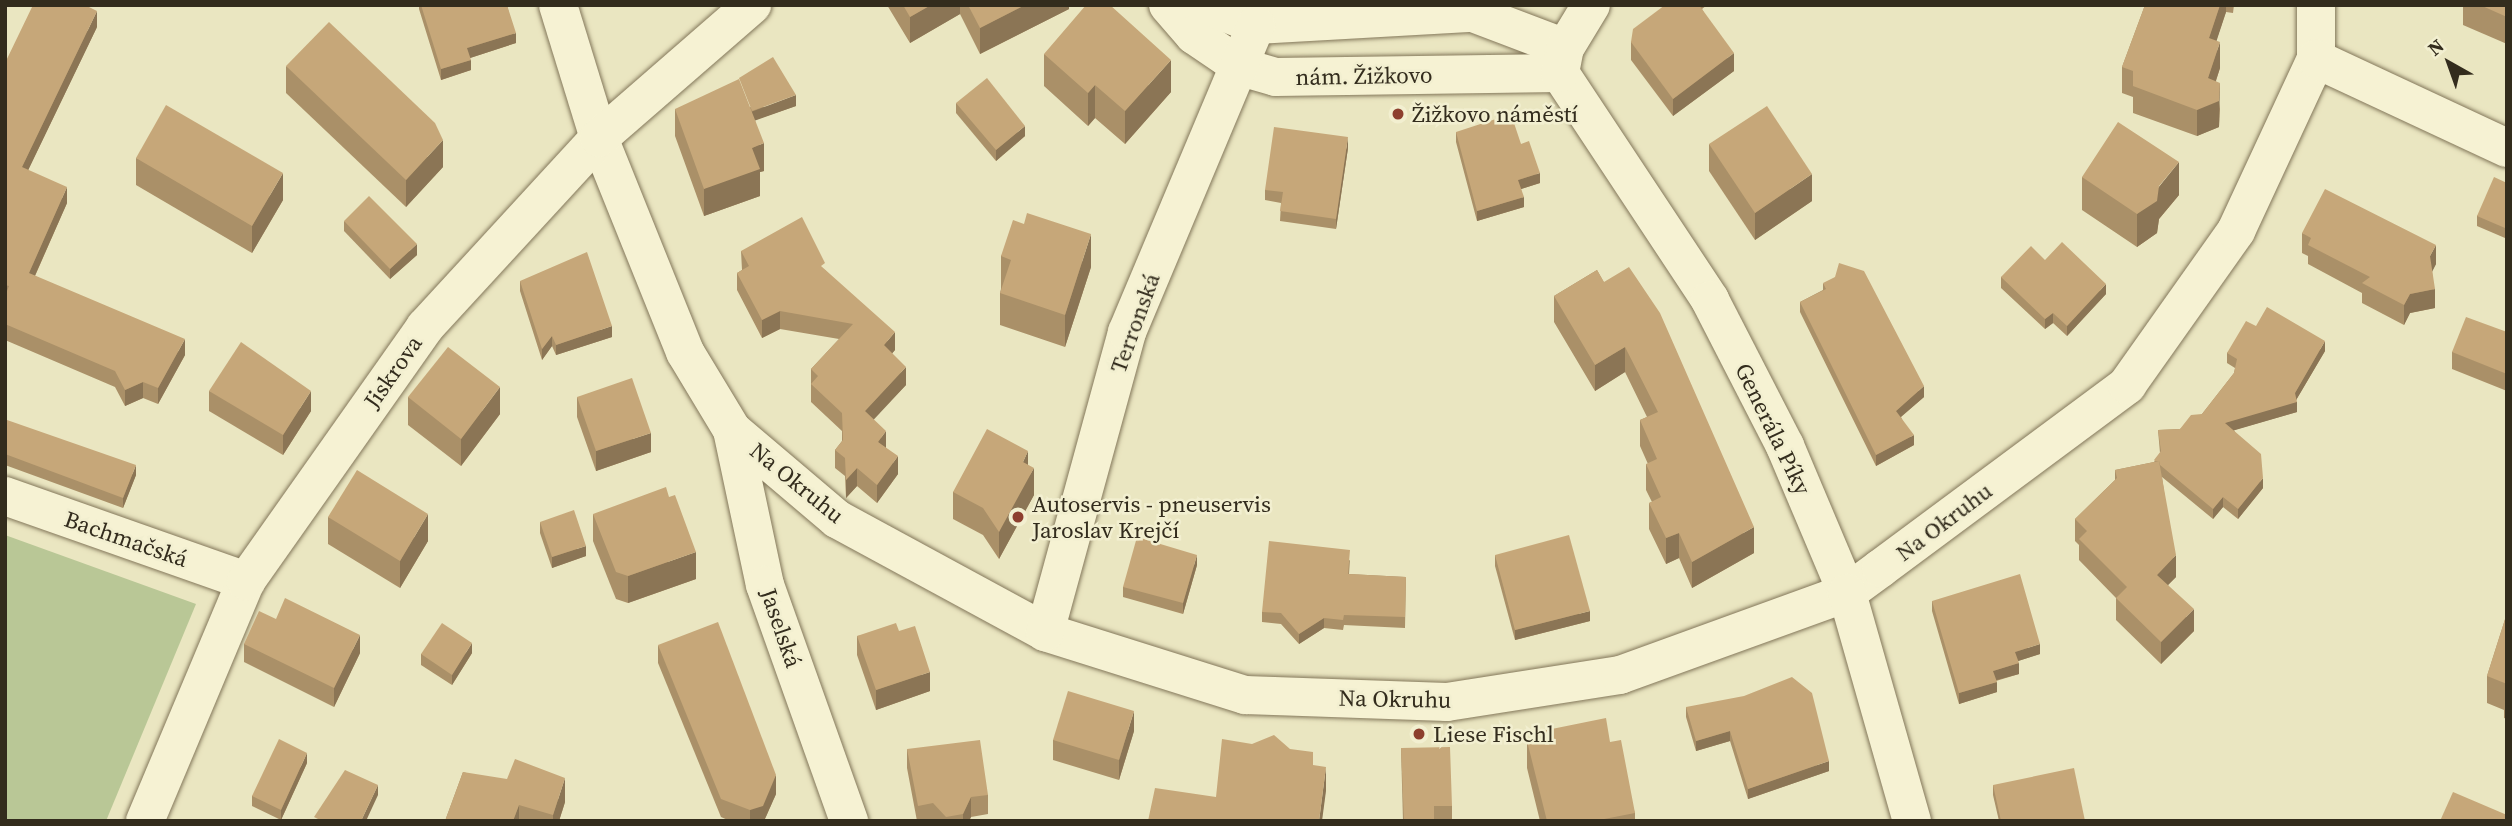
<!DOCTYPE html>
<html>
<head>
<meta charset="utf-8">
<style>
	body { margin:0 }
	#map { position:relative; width:2512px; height:826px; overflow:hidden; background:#eae6c1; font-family:"Source Serif 4",serif }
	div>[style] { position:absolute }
	.green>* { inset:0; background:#b9c796 }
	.roads { filter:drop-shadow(0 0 2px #83775a) drop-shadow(0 0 2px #83775a) }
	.minor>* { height:38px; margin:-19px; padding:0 19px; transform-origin:19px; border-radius:19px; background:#f6f2d3 }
	.wall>* { inset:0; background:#aa9068 }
	.shaded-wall>* { inset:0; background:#8b7555 }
	.building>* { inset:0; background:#c6a779 }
	.dots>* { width:19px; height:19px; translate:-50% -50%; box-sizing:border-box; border:4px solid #f2efd0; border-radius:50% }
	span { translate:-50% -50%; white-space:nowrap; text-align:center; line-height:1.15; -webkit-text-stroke:5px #f2efd0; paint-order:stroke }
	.street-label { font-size:23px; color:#332c1d }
	.poi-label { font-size:23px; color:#332c1d }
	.left { translate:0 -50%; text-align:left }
	.frame { position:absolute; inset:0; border:7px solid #332c1d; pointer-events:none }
	.north { position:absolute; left:2414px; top:28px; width:70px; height:70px; -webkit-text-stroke:5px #f2efd0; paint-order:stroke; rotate:320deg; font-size:19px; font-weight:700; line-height:28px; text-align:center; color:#332c1d }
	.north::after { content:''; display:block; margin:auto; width:24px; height:32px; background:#332c1d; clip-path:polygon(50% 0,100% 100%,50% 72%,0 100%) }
</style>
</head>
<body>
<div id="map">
	<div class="green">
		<div style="clip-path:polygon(5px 535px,196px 604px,106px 821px,5px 821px)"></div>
	</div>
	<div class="roads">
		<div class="minor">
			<div style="left:558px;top:5px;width:139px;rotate:72.9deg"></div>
			<div style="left:599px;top:138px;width:231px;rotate:68.1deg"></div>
			<div style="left:685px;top:352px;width:91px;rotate:58.9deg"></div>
			<div style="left:732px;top:430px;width:138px;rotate:40.3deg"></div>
			<div style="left:837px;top:519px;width:237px;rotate:28.5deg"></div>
			<div style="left:1045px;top:632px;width:210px;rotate:17.5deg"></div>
			<div style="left:1245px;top:695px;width:202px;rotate:2deg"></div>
			<div style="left:1447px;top:702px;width:175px;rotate:-8.9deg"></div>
			<div style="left:1620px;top:675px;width:241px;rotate:-19.9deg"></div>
			<div style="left:1847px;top:593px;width:42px;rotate:-36.3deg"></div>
			<div style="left:1881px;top:568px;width:307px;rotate:-36.6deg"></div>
			<div style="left:2127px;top:385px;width:189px;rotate:-54.7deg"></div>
			<div style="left:2236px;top:231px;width:190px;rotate:-65.1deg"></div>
			<div style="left:1168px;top:5px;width:40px;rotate:49deg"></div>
			<div style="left:1194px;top:35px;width:57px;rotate:34.2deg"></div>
			<div style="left:1241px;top:67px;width:36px;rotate:16deg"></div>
			<div style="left:1276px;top:77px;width:284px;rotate:-0.8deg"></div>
			<div style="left:1206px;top:5px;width:54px;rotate:21.8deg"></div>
			<div style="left:1256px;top:25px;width:217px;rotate:-3.2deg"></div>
			<div style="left:1473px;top:13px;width:98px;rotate:20.8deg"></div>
			<div style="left:2316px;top:5px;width:54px;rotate:90deg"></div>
			<div style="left:2316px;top:59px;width:211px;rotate:25deg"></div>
			<div style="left:1560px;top:73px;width:272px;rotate:56.5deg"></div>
			<div style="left:1710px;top:300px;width:164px;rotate:62.8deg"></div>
			<div style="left:1785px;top:446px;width:160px;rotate:67.1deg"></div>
			<div style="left:1847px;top:593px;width:237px;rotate:74.1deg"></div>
			<div style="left:1560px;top:73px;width:25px;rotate:-79deg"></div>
			<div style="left:1565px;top:48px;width:50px;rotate:-58.8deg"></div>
			<div style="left:732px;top:430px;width:158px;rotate:78deg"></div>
			<div style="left:765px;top:585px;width:251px;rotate:70.4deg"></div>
			<div style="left:5px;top:496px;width:256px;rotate:19.4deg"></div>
			<div style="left:1045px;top:632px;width:311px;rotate:-74.7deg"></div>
			<div style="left:1127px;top:332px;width:333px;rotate:-67.2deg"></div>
			<div style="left:145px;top:821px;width:260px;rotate:-67.2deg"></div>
			<div style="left:246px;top:581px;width:311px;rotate:-54.8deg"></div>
			<div style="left:425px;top:327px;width:257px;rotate:-47.4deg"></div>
			<div style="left:599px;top:138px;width:203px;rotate:-41deg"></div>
		</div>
	</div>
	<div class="wall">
		<div style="clip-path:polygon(419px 5px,507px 5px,516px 43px,470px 58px,471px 70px,441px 80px,419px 9px)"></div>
		<div style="clip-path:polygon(887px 5px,1069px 5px,1069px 9px,980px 54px,960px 14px,910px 43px)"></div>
		<div style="clip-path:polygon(1665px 5px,1707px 5px,1702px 9px,1734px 71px,1673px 116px,1631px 60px,1631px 42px)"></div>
		<div style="clip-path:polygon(2145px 5px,2234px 5px,2233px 13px,2226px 12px,2216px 41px,2220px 68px,2216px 81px,2220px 109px,2219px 127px,2197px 136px,2133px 113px,2133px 97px,2122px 93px,2122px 67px)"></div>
		<div style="clip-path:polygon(2463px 5px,2507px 5px,2507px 44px,2463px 25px)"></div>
		<div style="clip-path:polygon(97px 27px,28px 170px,67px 203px,35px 276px,185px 355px,158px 404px,143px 398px,125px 406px,115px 387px,5px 340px,5px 63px)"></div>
		<div style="clip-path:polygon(1044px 54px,1171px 92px,1125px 144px,1095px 118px,1088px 126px,1044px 86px)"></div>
		<div style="clip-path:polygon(286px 66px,443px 167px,406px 207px,286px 93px)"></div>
		<div style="clip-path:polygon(956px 103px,1025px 136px,996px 161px,956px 113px)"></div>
		<div style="clip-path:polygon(796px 106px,755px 120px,764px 171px,760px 172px,760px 196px,704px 216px,675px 136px,675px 109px)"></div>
		<div style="clip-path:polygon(1456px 132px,1521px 144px,1540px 183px,1521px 189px,1524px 207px,1477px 221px,1456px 142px)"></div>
		<div style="clip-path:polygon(1709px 144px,1812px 201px,1755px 240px,1709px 171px)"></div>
		<div style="clip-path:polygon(1348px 148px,1336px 229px,1280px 221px,1281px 203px,1265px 200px,1265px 190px)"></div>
		<div style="clip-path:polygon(136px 158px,283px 200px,252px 253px,136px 185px)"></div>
		<div style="clip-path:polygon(2082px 177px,2179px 195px,2159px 219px,2157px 233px,2137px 247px,2082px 210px)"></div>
		<div style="clip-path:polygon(2507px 183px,2507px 234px,2505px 238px,2477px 226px,2477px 216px)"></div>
		<div style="clip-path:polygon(344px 221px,417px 255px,390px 279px,344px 231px)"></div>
		<div style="clip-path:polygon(1024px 224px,1091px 267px,1065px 347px,1000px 325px,1000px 293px,1001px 289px,1001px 256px)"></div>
		<div style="clip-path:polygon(2302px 233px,2436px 264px,2432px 271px,2435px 308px,2410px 313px,2404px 325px,2362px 303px,2362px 293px,2308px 264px,2308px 256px,2302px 253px)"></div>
		<div style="clip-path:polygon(741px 251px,825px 270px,895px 350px,892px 353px,906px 385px,873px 419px,898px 474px,877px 503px,857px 486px,846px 498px,845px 476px,835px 468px,835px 450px,842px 441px,842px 431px,811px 402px,811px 369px,839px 339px,780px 329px,762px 338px,737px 290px,737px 273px,742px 270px)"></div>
		<div style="clip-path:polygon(2045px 260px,2106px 294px,2067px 336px,2053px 323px,2045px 329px,2001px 288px,2001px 277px)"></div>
		<div style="clip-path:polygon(1597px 270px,1754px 553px,1692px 588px,1679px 558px,1666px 564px,1649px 529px,1649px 503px,1652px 502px,1646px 490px,1646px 464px,1648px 464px,1640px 446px,1640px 420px,1647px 417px,1625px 372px,1595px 391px,1554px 322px,1554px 296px)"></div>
		<div style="clip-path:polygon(520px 281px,612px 337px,556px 355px,552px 346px,542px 360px,520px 291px)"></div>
		<div style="clip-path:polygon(1823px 283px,1924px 397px,1901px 417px,1914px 445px,1876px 466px,1800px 312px,1800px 302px,1823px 290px)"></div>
		<div style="clip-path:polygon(2256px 326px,2325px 351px,2296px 400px,2297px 412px,2234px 430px,2263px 488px,2238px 519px,2223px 507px,2213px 519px,2162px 477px,2176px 577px,2168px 585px,2194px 631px,2161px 664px,2116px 620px,2116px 598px,2079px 560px,2079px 545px,2075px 541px,2075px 519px,2115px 480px,2115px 470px,2154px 462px,2160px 453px,2158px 430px,2180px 429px,2202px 414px,2234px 373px,2235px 368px,2227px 363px,2227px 353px)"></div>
		<div style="clip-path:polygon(2507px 332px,2507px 391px,2452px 369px,2452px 352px)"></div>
		<div style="clip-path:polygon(209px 391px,311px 411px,283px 455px,209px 411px)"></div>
		<div style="clip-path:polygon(408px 397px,500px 414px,461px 466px,408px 425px)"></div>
		<div style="clip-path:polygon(577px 397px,651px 452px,596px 471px,577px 417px)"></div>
		<div style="clip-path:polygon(5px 425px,136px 475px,123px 508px,5px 465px)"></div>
		<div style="clip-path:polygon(1028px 465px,1034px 495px,999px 559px,983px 535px,953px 519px,953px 492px)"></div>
		<div style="clip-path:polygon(593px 514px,696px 579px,628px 603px,616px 599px,593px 541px)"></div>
		<div style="clip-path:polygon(328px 517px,428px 541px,400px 588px,328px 544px)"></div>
		<div style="clip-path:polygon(540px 522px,586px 556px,552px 568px,540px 533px)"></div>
		<div style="clip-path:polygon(1495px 555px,1590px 621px,1515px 640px,1495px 566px)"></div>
		<div style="clip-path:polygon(1350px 560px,1349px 574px,1406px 577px,1405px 628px,1344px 625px,1343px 630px,1324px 628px,1299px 644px,1281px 624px,1262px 622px,1262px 612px)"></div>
		<div style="clip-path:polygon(1197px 565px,1183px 614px,1123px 597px,1123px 587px)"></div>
		<div style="clip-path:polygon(1932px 601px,2040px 654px,2018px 661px,2019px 674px,1996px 681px,1997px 692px,1959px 704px,1932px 611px)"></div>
		<div style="clip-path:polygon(2507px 613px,2507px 719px,2504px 718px,2504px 710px,2487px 703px,2487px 676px)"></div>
		<div style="clip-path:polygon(276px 619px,360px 653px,334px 707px,244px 662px,244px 644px)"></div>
		<div style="clip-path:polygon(899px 631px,930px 691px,876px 710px,857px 655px,857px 636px)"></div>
		<div style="clip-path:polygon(658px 645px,776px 794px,764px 821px,730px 821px,721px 817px,658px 663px)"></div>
		<div style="clip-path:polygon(472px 653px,452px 685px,421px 665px,421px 654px)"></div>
		<div style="clip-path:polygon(1686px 707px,1829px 771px,1748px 799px,1730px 741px,1696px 751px,1686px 717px)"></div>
		<div style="clip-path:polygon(1134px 731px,1119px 780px,1053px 760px,1053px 740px)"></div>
		<div style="clip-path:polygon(1537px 732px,1610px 742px,1635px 813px,1635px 821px,1540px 821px,1527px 768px,1527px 741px,1537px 740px)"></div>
		<div style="clip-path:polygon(1401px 748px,1452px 806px,1452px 821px,1403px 821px)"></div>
		<div style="clip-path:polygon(907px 749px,988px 795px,988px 814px,971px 817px,969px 821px,917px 821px,907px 768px)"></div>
		<div style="clip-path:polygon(307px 763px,281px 820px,252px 806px,252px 796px)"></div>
		<div style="clip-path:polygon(463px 772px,565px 802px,559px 821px,445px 821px)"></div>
		<div style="clip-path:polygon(1993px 785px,2085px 821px,1999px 821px,1993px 795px)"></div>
	</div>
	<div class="shaded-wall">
		<div style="clip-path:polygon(931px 5px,960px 5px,960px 14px,910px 43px,910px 17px)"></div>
		<div style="clip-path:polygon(1025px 5px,1069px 5px,1069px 9px,980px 54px,980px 28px)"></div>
		<div style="clip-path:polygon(2220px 5px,2226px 5px,2226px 12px,2209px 64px,2209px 38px)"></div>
		<div style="clip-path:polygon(97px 11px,97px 27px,22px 183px,22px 167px)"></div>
		<div style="clip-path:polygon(516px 33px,516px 43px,467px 59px,467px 48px)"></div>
		<div style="clip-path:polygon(2220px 42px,2220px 68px,2208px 104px,2208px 78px)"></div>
		<div style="clip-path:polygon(1734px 53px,1734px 71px,1673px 116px,1673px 99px)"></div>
		<div style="clip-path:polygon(471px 60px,471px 70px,441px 80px,441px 69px)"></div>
		<div style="clip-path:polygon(1171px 60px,1171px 92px,1125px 144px,1125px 111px)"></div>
		<div style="clip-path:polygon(2220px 83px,2219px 127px,2197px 136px,2197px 110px)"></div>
		<div style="clip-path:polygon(1095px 85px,1095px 118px,1088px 126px,1088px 93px)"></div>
		<div style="clip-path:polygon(796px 95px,796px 106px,751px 122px,751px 112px)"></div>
		<div style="clip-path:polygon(1025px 126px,1025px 136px,996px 161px,996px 150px)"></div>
		<div style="clip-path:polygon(1348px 137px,1348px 148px,1336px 229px,1336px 219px)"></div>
		<div style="clip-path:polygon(443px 140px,443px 167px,406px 207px,406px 180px)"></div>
		<div style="clip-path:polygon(764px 143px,764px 171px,760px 172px,760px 196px,704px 216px,704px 189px,752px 148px)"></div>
		<div style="clip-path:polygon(2179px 162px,2179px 195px,2159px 219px,2157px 233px,2137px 247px,2137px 214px)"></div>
		<div style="clip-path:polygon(283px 173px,283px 200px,252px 253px,252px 226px)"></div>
		<div style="clip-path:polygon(1540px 173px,1540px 183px,1518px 190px,1518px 180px)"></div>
		<div style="clip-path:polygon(1812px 174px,1812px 201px,1755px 240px,1755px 213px)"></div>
		<div style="clip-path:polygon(67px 187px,67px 203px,29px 289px,29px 273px)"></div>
		<div style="clip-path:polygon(1524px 197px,1524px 207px,1477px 221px,1477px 211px)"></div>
		<div style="clip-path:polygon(2507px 224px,2507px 234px,2505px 238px,2505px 228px)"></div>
		<div style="clip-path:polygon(1091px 234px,1091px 267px,1065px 347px,1065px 315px)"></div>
		<div style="clip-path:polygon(417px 244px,417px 255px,390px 279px,390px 269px)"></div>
		<div style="clip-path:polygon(2436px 245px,2436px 264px,2430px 276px,2430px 256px)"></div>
		<div style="clip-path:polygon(2106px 284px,2106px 294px,2067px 336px,2067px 326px)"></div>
		<div style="clip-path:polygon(2435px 289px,2435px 308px,2410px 313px,2404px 325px,2404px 305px,2410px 294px)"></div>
		<div style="clip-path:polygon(780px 311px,780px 329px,762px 338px,762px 320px)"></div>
		<div style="clip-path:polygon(2053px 313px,2053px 323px,2045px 329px,2045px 319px)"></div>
		<div style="clip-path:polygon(612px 326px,612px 337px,556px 355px,556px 345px)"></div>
		<div style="clip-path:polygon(895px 332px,895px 350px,884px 363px,884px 345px)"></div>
		<div style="clip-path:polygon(552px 336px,552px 346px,542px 360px,542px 349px)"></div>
		<div style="clip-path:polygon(185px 339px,185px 355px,158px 404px,158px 388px)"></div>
		<div style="clip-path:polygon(2325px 341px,2325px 351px,2295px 402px,2297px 402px,2297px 412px,2225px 433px,2225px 423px,2295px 393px)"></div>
		<div style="clip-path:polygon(1625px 347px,1625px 372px,1595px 391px,1595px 365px)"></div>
		<div style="clip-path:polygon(906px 367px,906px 385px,865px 429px,865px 411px)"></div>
		<div style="clip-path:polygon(143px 382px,143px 398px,125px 406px,125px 390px)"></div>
		<div style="clip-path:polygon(1924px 386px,1924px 397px,1896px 421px,1896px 411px)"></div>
		<div style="clip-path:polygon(500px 387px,500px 414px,461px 466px,461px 439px)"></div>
		<div style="clip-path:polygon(311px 391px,311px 411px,283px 455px,283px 435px)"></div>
		<div style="clip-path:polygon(886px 431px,886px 449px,878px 442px)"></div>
		<div style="clip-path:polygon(651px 433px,651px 452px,596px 471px,596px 451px)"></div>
		<div style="clip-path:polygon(1914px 435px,1914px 445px,1876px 466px,1876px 455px)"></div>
		<div style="clip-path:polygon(1028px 451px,1028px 478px,1034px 468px,1034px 495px,999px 559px,999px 532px,1023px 462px)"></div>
		<div style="clip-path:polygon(898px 456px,898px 474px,877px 503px,877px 485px)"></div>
		<div style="clip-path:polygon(136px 465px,136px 475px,123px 508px,123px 498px)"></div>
		<div style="clip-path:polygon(857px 468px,857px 486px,846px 498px,846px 480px)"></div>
		<div style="clip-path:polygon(2263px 478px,2263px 488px,2238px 519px,2238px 509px)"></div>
		<div style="clip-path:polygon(2223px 497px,2223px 507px,2213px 519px,2213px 509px)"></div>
		<div style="clip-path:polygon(428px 514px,428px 541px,400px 588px,400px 561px)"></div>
		<div style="clip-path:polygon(1754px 527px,1754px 553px,1692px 588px,1692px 562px)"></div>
		<div style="clip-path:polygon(1679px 533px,1679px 558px,1666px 564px,1666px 538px)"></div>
		<div style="clip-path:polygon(586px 546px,586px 556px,552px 568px,552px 557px)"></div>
		<div style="clip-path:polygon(696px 552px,696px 579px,628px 603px,628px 576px)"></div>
		<div style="clip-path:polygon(1197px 555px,1197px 565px,1183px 614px,1183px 603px)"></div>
		<div style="clip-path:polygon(2176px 555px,2176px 577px,2157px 596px,2157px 575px)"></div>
		<div style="clip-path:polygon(2194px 609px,2194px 631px,2161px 664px,2161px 642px)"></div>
		<div style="clip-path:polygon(1590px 611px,1590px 621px,1515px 640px,1515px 630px)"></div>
		<div style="clip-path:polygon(1324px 618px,1324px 628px,1299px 644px,1299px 634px)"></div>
		<div style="clip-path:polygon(360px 635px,360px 653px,334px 707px,334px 688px)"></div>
		<div style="clip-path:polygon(472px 643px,472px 653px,452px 685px,452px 675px)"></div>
		<div style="clip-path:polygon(2040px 644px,2040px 654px,2015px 662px,2015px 652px)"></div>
		<div style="clip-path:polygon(2019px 663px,2019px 674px,1993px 681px,1993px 671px)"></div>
		<div style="clip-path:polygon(930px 672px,930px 691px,876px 710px,876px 690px)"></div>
		<div style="clip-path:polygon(1997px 682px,1997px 692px,1959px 704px,1959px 693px)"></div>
		<div style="clip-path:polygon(1134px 711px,1134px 731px,1119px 780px,1119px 760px)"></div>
		<div style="clip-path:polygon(1730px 731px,1730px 741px,1696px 751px,1696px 741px)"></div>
		<div style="clip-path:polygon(307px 753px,307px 763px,281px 820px,281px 810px)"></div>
		<div style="clip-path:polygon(1829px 761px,1829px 771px,1748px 799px,1748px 789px)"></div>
		<div style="clip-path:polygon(1326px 767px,1326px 791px,1322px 821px,1319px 821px)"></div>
		<div style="clip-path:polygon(776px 775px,776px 794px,764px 821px,750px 821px,750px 810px)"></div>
		<div style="clip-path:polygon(565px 778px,565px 802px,559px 821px,553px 821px,553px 815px)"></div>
		<div style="clip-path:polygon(378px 785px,378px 795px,366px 821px,361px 821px)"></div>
		<div style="clip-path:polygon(971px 797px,971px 817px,969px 821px,963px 821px,963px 814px)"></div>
		<div style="clip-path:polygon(519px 805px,519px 821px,513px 821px)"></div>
	</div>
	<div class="building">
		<div style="clip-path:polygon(33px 5px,85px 5px,97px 11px,22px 167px,67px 187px,29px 273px,185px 339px,158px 388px,143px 382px,125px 390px,115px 371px,5px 324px,5px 296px,9px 286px,5px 285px,5px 63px)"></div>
		<div style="clip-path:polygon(421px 5px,507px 5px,516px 33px,467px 48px,471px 60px,441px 69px)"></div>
		<div style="clip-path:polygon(903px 5px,931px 5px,910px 17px)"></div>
		<div style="clip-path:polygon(968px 5px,1025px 5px,980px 28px)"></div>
		<div style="clip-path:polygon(1086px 5px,1110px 5px,1171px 60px,1125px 111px,1095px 85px,1088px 93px,1044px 54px)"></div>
		<div style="clip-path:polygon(1665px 5px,1699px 5px,1734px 53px,1673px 99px,1631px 42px,1633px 29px)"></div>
		<div style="clip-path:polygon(2145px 5px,2220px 5px,2209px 38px,2220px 42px,2208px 78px,2220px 83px,2219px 101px,2197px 110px,2133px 86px,2133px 71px,2122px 67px)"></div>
		<div style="clip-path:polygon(2480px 5px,2507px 5px,2507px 17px)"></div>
		<div style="clip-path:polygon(329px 22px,435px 123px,443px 140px,406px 180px,286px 66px)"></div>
		<div style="clip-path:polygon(773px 57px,796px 95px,752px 111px,739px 78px)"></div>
		<div style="clip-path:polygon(987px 78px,1025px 126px,996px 150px,956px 103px)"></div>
		<div style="clip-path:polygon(739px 79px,764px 143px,752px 148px,760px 169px,704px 189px,675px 109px)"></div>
		<div style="clip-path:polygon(166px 105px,283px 173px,252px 226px,136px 158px)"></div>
		<div style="clip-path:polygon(1767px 106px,1812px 174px,1755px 213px,1709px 144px)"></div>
		<div style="clip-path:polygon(1511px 114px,1521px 144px,1529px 141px,1540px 173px,1518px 180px,1524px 197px,1477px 211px,1456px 132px)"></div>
		<div style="clip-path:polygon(2118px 122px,2179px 162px,2159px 186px,2157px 201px,2137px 214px,2082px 177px)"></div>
		<div style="clip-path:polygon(1274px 127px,1348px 137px,1336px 219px,1280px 211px,1283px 192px,1265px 190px)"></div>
		<div style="clip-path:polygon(2494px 177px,2507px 183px,2507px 224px,2505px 228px,2477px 216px)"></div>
		<div style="clip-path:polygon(2325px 189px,2436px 245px,2430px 256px,2435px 289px,2410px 294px,2404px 305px,2362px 283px,2370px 277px,2308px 245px,2311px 238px,2302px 233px)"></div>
		<div style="clip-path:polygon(369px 196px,417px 244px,390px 269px,344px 221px)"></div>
		<div style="clip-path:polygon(1027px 213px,1091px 234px,1065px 315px,1000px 293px,1011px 260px,1001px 256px,1013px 220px,1024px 224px)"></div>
		<div style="clip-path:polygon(802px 217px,825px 263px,821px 266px,895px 332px,884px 345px,906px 367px,865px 411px,886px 431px,878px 442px,898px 456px,877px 485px,857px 468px,846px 480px,845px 458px,835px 450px,843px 440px,842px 413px,811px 384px,818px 376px,811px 369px,853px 324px,780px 311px,762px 320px,737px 273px,749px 266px,741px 251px)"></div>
		<div style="clip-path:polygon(2062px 242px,2106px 284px,2067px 326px,2053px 313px,2045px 319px,2001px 277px,2031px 246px,2045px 260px)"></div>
		<div style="clip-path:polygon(587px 252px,612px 326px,556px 345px,552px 336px,542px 349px,520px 281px)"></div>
		<div style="clip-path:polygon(1839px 263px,1864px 271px,1924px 386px,1896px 411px,1914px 435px,1876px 455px,1800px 302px,1826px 289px,1823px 283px,1835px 277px)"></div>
		<div style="clip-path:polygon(1629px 267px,1660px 313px,1754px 527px,1692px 562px,1679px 533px,1666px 538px,1649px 503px,1661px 497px,1646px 464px,1657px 459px,1640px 420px,1658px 412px,1625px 347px,1595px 365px,1554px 296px,1597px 270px,1604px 282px)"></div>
		<div style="clip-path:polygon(2267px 307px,2325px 341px,2295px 393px,2297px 402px,2225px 423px,2261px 454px,2263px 478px,2238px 509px,2223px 497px,2213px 509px,2160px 465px,2159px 461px,2155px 461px,2154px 460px,2161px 451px,2158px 430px,2180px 429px,2191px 415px,2202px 414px,2234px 373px,2237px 359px,2227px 353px,2246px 321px,2256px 326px)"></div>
		<div style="clip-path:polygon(2466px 317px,2507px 332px,2507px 374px,2452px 352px)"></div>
		<div style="clip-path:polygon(241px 342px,311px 391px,283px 435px,209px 391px)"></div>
		<div style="clip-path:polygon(448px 347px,500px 387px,461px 439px,408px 397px)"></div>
		<div style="clip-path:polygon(632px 378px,651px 433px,596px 451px,577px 397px)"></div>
		<div style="clip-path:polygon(7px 420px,136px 465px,123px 498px,5px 454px,5px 425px)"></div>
		<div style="clip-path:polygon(987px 429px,1028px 451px,1023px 462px,1034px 468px,999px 532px,983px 508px,953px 492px)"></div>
		<div style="clip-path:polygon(2159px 461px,2176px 555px,2157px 575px,2194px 609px,2161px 642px,2116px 598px,2127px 587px,2079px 539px,2087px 531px,2075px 519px,2117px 478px,2115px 470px)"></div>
		<div style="clip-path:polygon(357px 470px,428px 514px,400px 561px,328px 517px)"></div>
		<div style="clip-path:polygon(666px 487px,669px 497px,675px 495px,696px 552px,628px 576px,616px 572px,593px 514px)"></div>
		<div style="clip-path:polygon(574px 510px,586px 546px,552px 557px,540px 522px)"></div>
		<div style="clip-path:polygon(1569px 535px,1590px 611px,1515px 630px,1495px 555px)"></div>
		<div style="clip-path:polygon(1137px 537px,1197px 555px,1183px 603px,1123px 587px)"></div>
		<div style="clip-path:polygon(1269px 541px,1350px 550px,1348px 574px,1406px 577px,1405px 617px,1344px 615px,1343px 620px,1324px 618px,1299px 634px,1281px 613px,1262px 612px)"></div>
		<div style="clip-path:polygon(2020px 574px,2040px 644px,2015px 652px,2019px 663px,1993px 671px,1997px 682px,1959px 693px,1932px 601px)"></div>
		<div style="clip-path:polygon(285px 598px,360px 635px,334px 688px,244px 644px,259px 611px,276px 619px)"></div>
		<div style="clip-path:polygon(2507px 613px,2507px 684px,2487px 676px)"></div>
		<div style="clip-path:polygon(718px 622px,776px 775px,763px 806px,750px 810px,721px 799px,658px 645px)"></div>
		<div style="clip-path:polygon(442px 623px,472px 643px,452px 675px,421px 654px)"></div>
		<div style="clip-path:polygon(896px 623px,899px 631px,915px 626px,930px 672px,876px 690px,857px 636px)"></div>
		<div style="clip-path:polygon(1792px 677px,1812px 693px,1829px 761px,1748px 789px,1730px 731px,1696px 741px,1686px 707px,1744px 696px)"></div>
		<div style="clip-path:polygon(1068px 691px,1134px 711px,1119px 760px,1053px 740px)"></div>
		<div style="clip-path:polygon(1606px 718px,1610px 742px,1621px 740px,1635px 813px,1594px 821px,1547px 821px,1527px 741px,1538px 740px,1537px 732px)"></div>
		<div style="clip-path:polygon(1274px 735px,1290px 749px,1313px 752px,1313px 765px,1326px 767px,1319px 821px,1303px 819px,1303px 821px,1148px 821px,1155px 788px,1216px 797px,1222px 739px,1252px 744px)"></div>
		<div style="clip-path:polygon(279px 739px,307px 753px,281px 810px,252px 796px)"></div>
		<div style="clip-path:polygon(980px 740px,988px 795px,971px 797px,963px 814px,946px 817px,933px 803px,918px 806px,907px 749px)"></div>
		<div style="clip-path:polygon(1450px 747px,1452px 806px,1434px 806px,1434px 821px,1404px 821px,1401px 748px)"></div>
		<div style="clip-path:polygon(515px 759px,565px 778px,553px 815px,519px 805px,513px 821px,445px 821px,463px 772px,507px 779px)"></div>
		<div style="clip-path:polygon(2074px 768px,2085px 821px,2001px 821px,1993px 785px)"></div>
		<div style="clip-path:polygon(345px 770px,378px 785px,361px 821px,322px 821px,314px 817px)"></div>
		<div style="clip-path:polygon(2453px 792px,2507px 815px,2507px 821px,2440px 821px)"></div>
	</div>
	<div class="dots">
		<div style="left:1398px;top:114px;background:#8d3f2e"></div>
		<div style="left:1018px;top:517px;background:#8d3f2e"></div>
		<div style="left:1419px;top:734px;background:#8d3f2e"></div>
	</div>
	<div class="street-label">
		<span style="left:1364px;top:76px;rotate:-1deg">nám. Žižkovo</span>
		<span style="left:1135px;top:323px;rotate:-70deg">Terronská</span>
		<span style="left:393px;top:372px;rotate:-55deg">Jiskrova</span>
		<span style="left:1773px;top:429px;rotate:64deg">Generála Píky</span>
		<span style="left:797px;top:483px;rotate:39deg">Na Okruhu</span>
		<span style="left:1944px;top:522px;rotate:-37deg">Na Okruhu</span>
		<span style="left:126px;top:539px;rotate:19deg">Bachmačská</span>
		<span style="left:781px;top:628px;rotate:71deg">Jaselská</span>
		<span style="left:1395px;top:699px;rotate:1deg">Na Okruhu</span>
	</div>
	<div class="poi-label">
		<span class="left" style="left:1412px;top:114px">Žižkovo náměstí</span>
		<span class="left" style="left:1032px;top:517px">Autoservis - pneuservis<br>Jaroslav Krejčí</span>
		<span class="left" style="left:1433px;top:734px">Liese Fischl</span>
	</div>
	<div class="frame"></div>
	<div class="north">N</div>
</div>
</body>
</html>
